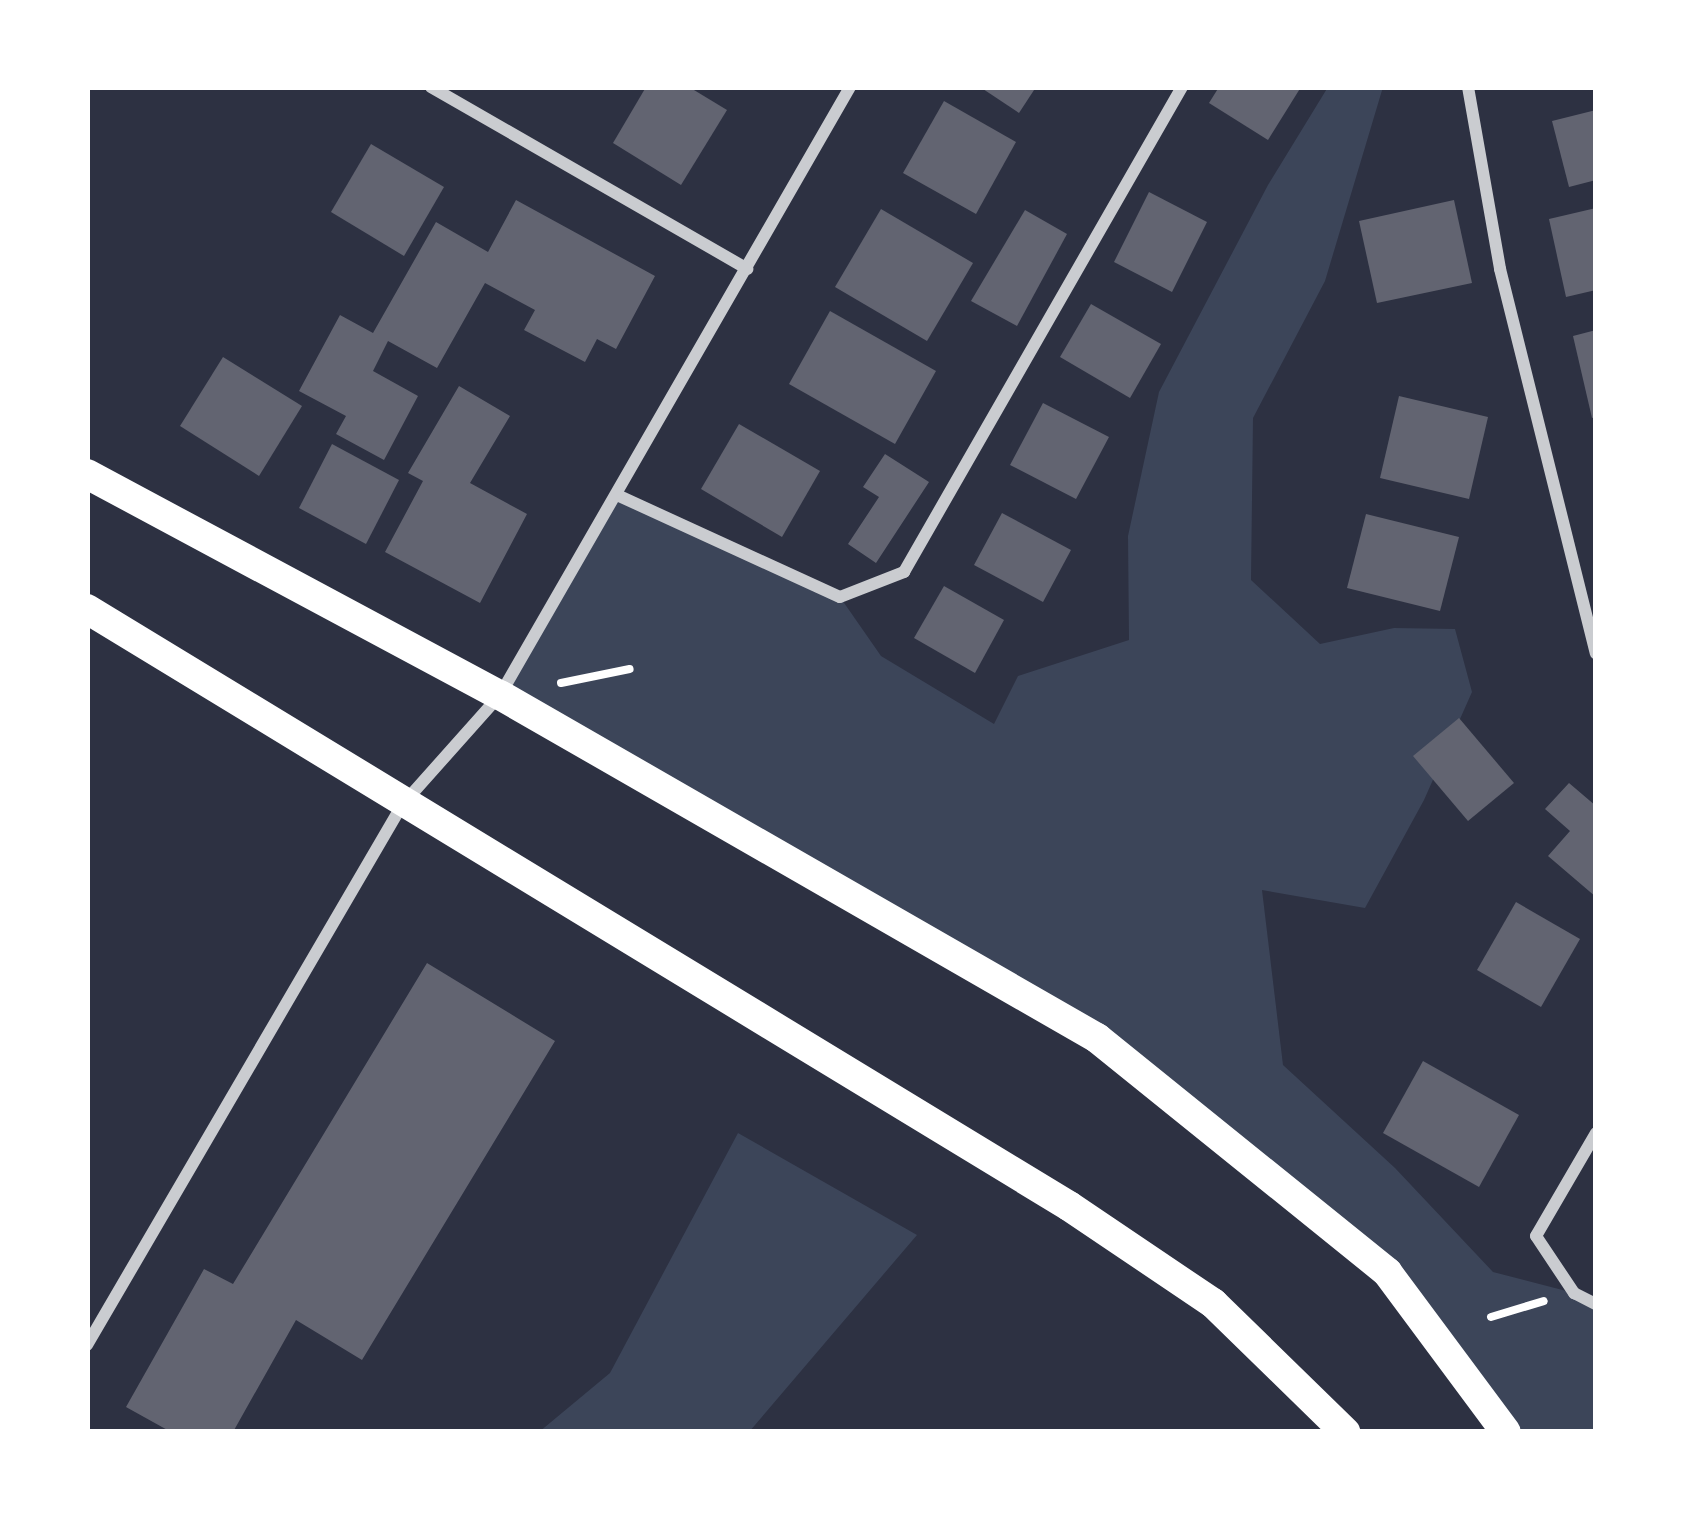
<!DOCTYPE html>
<html>
<head>
<meta charset="utf-8">
<style>
	body { margin:0 }
	#map { position:relative; width:1683px; height:1519px; overflow:hidden; background:#2d3142; font-family:"Space Grotesk",sans-serif }
	div>[style] { position:absolute }
	.green>* { inset:0; background:#3c4559 }
	.building>* { inset:0; background:#626471 }
	.path>* { height:8px; margin:-4px; padding:0 4px; transform-origin:4px; border-radius:4px; background:#fff }
	.minor>* { height:12px; margin:-6px; padding:0 6px; transform-origin:6px; border-radius:6px; background:#caccd0 }
	.primary>* { height:30px; margin:-15px; padding:0 15px; transform-origin:15px; border-radius:15px; background:#fff }
	span { translate:-50% -50%; white-space:nowrap; text-align:center; line-height:1.15; -webkit-text-stroke:12px #fff; paint-order:stroke }
	.frame { position:absolute; inset:0; border:90px solid #fff; pointer-events:none }
</style>
</head>
<body>
<div id="map">
	<div class="green">
		<div style="clip-path:polygon(1328px 87px,1383px 87px,1325px 281px,1253px 418px,1251px 580px,1320px 644px,1394px 628px,1455px 629px,1472px 692px,1424px 800px,1365px 908px,1262px 890px,1283px 1065px,1395px 1168px,1493px 1272px,1574px 1293px,1596px 1304px,1596px 1432px,1506px 1432px,1387px 1272px,1097px 1038px,500px 695px,617px 495px,840px 597px,881px 656px,994px 724px,1018px 676px,1129px 640px,1128px 536px,1159px 392px,1268px 185px)"></div>
		<div style="clip-path:polygon(738px 1133px,917px 1235px,749px 1432px,539px 1432px,610px 1373px)"></div>
	</div>
	<div class="building">
		<div style="clip-path:polygon(646px 87px,689px 87px,727px 110px,681px 185px,613px 143px)"></div>
		<div style="clip-path:polygon(980px 87px,1036px 87px,1019px 113px)"></div>
		<div style="clip-path:polygon(1219px 87px,1301px 87px,1268px 140px,1209px 103px)"></div>
		<div style="clip-path:polygon(944px 101px,1016px 142px,976px 214px,903px 173px)"></div>
		<div style="clip-path:polygon(1596px 110px,1596px 180px,1569px 187px,1552px 121px)"></div>
		<div style="clip-path:polygon(371px 144px,444px 187px,404px 256px,331px 212px)"></div>
		<div style="clip-path:polygon(1149px 192px,1207px 222px,1172px 292px,1114px 262px)"></div>
		<div style="clip-path:polygon(516px 200px,655px 276px,616px 349px,597px 339px,585px 362px,524px 330px,535px 310px,485px 283px,437px 368px,388px 341px,373px 371px,418px 396px,384px 460px,336px 434px,346px 416px,299px 391px,340px 315px,373px 333px,436px 222px,488px 252px)"></div>
		<div style="clip-path:polygon(1454px 200px,1472px 283px,1377px 303px,1359px 221px)"></div>
		<div style="clip-path:polygon(1596px 208px,1596px 290px,1566px 297px,1549px 219px)"></div>
		<div style="clip-path:polygon(881px 209px,973px 263px,927px 341px,835px 287px)"></div>
		<div style="clip-path:polygon(1025px 210px,1067px 234px,1017px 326px,971px 301px)"></div>
		<div style="clip-path:polygon(1091px 304px,1161px 344px,1130px 398px,1060px 357px)"></div>
		<div style="clip-path:polygon(830px 311px,936px 371px,895px 444px,789px 384px)"></div>
		<div style="clip-path:polygon(1596px 330px,1596px 417px,1592px 418px,1573px 336px)"></div>
		<div style="clip-path:polygon(223px 357px,302px 406px,259px 476px,180px 426px)"></div>
		<div style="clip-path:polygon(459px 386px,510px 416px,470px 483px,527px 514px,480px 603px,385px 552px,423px 481px,408px 473px)"></div>
		<div style="clip-path:polygon(1399px 396px,1488px 417px,1469px 499px,1380px 478px)"></div>
		<div style="clip-path:polygon(1043px 403px,1109px 437px,1076px 499px,1010px 465px)"></div>
		<div style="clip-path:polygon(739px 424px,820px 471px,782px 537px,701px 489px)"></div>
		<div style="clip-path:polygon(332px 444px,399px 480px,366px 544px,299px 508px)"></div>
		<div style="clip-path:polygon(885px 454px,929px 482px,876px 563px,848px 544px,879px 497px,863px 487px)"></div>
		<div style="clip-path:polygon(1002px 513px,1071px 550px,1043px 602px,974px 565px)"></div>
		<div style="clip-path:polygon(1366px 514px,1459px 537px,1440px 611px,1347px 588px)"></div>
		<div style="clip-path:polygon(944px 586px,1004px 620px,975px 673px,914px 638px)"></div>
		<div style="clip-path:polygon(1459px 718px,1514px 783px,1468px 821px,1413px 756px)"></div>
		<div style="clip-path:polygon(1569px 783px,1596px 806px,1596px 897px,1548px 856px,1570px 831px,1545px 809px)"></div>
		<div style="clip-path:polygon(1516px 902px,1580px 939px,1541px 1007px,1477px 970px)"></div>
		<div style="clip-path:polygon(427px 963px,555px 1041px,362px 1360px,296px 1320px,233px 1432px,171px 1432px,126px 1407px,204px 1269px,233px 1284px)"></div>
		<div style="clip-path:polygon(1423px 1061px,1519px 1115px,1479px 1187px,1383px 1133px)"></div>
	</div>
	<div class="path">
		<div style="left:561px;top:683px;width:70px;rotate:-11.5deg"></div>
		<div style="left:1491px;top:1317px;width:55px;rotate:-16.8deg"></div>
	</div>
	<div class="minor">
		<div style="left:431px;top:87px;width:365px;rotate:29.9deg"></div>
		<div style="left:1468px;top:87px;width:185px;rotate:80deg"></div>
		<div style="left:1500px;top:269px;width:396px;rotate:76deg"></div>
		<div style="left:617px;top:495px;width:245px;rotate:24.6deg"></div>
		<div style="left:840px;top:597px;width:69px;rotate:-21.3deg"></div>
		<div style="left:904px;top:572px;width:559px;rotate:-60.18deg"></div>
		<div style="left:1596px;top:1133px;width:119px;rotate:120.2deg"></div>
		<div style="left:1536px;top:1236px;width:69px;rotate:56.3deg"></div>
		<div style="left:1574px;top:1293px;width:25px;rotate:27deg"></div>
		<div style="left:87px;top:1345px;width:625px;rotate:-59.74deg"></div>
		<div style="left:402px;top:805px;width:147px;rotate:-48.3deg"></div>
		<div style="left:500px;top:695px;width:702px;rotate:-60.07deg"></div>
	</div>
	<div class="primary">
		<div style="left:87px;top:474px;width:468px;rotate:28.2deg"></div>
		<div style="left:500px;top:695px;width:689px;rotate:29.88deg"></div>
		<div style="left:1097px;top:1038px;width:373px;rotate:38.9deg"></div>
		<div style="left:1387px;top:1272px;width:199px;rotate:53.4deg"></div>
		<div style="left:87px;top:609px;width:1149px;rotate:31.3deg"></div>
		<div style="left:1069px;top:1206px;width:174px;rotate:34deg"></div>
		<div style="left:1213px;top:1303px;width:185px;rotate:44.3deg"></div>
	</div>
	<div class="frame"></div>
</div>
</body>
</html>
